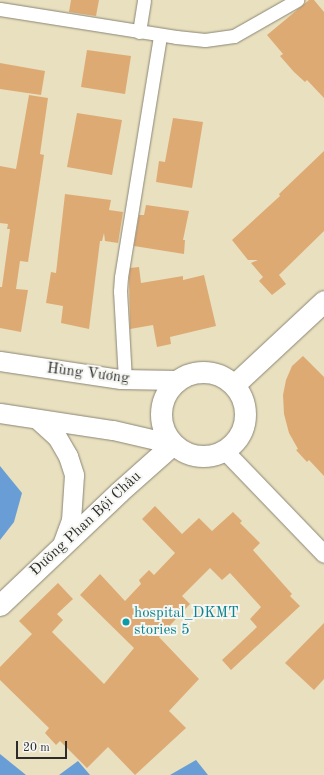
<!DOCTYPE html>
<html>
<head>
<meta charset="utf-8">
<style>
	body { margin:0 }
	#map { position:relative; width:324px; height:775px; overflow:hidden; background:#e9e0bf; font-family:"Old Standard TT",serif }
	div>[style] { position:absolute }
	.water>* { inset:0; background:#689dd5 }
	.building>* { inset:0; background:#deaa74 }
	.roads { filter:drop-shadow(0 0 1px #8a8675) drop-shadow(0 0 1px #8a8675) }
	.minor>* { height:13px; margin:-6.5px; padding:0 6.5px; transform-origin:6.5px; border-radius:6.5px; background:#fff }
	.tertiary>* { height:17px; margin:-8.5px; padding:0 8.5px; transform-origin:8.5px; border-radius:8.5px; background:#fff }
	.secondary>* { height:19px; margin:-9.5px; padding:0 9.5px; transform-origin:9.5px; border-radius:9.5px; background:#fff }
	.primary>* { height:21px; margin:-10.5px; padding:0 10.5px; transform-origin:10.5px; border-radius:10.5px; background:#fff }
	.primary>.ring { margin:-10.5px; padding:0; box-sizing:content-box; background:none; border:21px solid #fff; border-radius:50% }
	.dots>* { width:11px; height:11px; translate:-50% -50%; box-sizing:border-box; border:2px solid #f6f6f2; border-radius:50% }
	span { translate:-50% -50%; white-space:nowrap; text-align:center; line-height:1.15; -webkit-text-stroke:4px #f6f6f2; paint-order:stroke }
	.street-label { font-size:15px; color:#2b2b2b }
	.culture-label { font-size:15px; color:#0d838f }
	.left { translate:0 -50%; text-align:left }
	.scale { position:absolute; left:16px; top:741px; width:51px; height:18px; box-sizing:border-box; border:2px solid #2b2b2b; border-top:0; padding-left:5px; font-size:12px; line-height:14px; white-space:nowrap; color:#2b2b2b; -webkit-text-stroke:3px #f6f6f2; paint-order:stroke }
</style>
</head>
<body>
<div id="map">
	<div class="water">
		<div style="clip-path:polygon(0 466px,22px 493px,14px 522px,0 540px)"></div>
		<div style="clip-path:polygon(0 754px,26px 775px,0 775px)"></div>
		<div style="clip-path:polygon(196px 760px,208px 775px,170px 775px)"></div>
		<div style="clip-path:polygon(78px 761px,90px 775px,59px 775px)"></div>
	</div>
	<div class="building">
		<div style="clip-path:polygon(71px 0,99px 0,96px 16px,69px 12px)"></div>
		<div style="clip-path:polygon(309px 0,314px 0,324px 12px,324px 98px,307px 80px,305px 82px,294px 72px,280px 56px,283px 54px,267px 35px)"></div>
		<div style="clip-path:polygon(87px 50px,131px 56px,125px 94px,81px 87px)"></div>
		<div style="clip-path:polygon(0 63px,45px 71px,41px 95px,0 89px)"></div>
		<div style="clip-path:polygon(29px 95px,48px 98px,40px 154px,44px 155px,28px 262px,20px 261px,16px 289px,28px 290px,21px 332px,0 328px,0 287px,2px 287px,10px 229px,7px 229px,8px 224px,0 223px,0 166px,16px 169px)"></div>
		<div style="clip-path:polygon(77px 113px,122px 120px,112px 175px,67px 167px)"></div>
		<div style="clip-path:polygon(173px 118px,203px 122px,192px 188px,156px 182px,159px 161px,165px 162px)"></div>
		<div style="clip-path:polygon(324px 151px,324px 231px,279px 275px,286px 284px,272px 295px,259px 281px,263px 277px,251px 263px,258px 260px,248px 260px,232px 240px,280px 196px,279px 194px)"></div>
		<div style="clip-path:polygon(65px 194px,111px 200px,109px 210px,123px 212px,118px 243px,105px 241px,104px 233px,102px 241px,100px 241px,89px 329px,61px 323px,63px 306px,46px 303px,51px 272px,56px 273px)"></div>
		<div style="clip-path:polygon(146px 205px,189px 211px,183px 240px,185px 240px,184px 254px,134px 246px,139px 215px,144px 215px)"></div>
		<div style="clip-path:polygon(139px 267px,141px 283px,183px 276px,183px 280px,204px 275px,216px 326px,170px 337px,171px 344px,157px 347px,153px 325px,130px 329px,129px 278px,130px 268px)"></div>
		<div style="clip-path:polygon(303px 356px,324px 377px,324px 476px,309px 460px,307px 462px,296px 450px,298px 449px,289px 433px,284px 414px,283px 395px,286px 380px,292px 366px)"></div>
		<div style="clip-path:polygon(155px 506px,182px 534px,199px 518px,212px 531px,233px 512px,242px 521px,240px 523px,260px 543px,253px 550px,292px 594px,290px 596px,300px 606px,231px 670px,222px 660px,257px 627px,250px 619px,261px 607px,230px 573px,222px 580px,210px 568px,182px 596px,190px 604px,159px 637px,199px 679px,169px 711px,186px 728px,135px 775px,108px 747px,87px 768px,60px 741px,56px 745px,45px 733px,49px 728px,0 680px,0 667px,32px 634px,19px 621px,58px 583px,73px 599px,57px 614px,63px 620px,52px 632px,104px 684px,134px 648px,80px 595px,100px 574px,125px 601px,141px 584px,139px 580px,149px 570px,154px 575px,175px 553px,142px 519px)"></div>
		<div style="clip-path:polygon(324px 623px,324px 679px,314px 690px,285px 663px)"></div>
	</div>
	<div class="roads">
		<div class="minor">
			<div style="left:0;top:9px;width:178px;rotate:9deg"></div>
			<div style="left:176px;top:37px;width:29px;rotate:6deg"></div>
			<div style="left:205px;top:40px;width:29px;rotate:-8deg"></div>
			<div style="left:234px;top:36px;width:73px;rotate:-29.7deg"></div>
			<div style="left:139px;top:32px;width:32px;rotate:-81deg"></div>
			<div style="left:125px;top:380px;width:89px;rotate:-93.2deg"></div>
			<div style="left:120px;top:291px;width:14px;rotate:-86deg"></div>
			<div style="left:121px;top:277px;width:245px;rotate:-80.8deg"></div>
		</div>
		<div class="tertiary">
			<div style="left:224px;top:450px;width:144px;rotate:46.1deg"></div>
		</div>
		<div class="secondary">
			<div style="left:0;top:361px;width:122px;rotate:8.5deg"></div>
			<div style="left:121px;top:379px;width:56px;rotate:1deg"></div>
			<div style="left:0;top:413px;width:114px;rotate:8.6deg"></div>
			<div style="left:113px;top:430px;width:62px;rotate:13.1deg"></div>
			<div style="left:37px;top:419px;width:27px;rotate:42deg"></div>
			<div style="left:57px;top:437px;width:22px;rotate:60deg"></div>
			<div style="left:68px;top:456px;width:20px;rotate:72deg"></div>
			<div style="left:74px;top:475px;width:45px;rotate:93.8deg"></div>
			<div style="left:71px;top:520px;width:27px;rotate:110deg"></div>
		</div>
		<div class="primary">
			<div class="ring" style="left:161px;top:372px;width:63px;height:63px"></div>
			<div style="left:234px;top:385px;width:123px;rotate:-43deg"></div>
			<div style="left:0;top:605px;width:164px;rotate:-43.5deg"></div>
			<div style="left:119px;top:492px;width:72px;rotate:-41.6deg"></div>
		</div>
	</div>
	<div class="dots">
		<div style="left:126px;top:622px;background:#0f9aa8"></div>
	</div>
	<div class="street-label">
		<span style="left:88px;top:374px;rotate:7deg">Hùng Vương</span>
		<span style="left:86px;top:524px;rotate:-43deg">Đường Phan Bội Châu</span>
	</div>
	<div class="culture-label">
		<span class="left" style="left:134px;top:622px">hospital_DKMT<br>stories 5</span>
	</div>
	<div class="scale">20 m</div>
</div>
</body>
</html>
